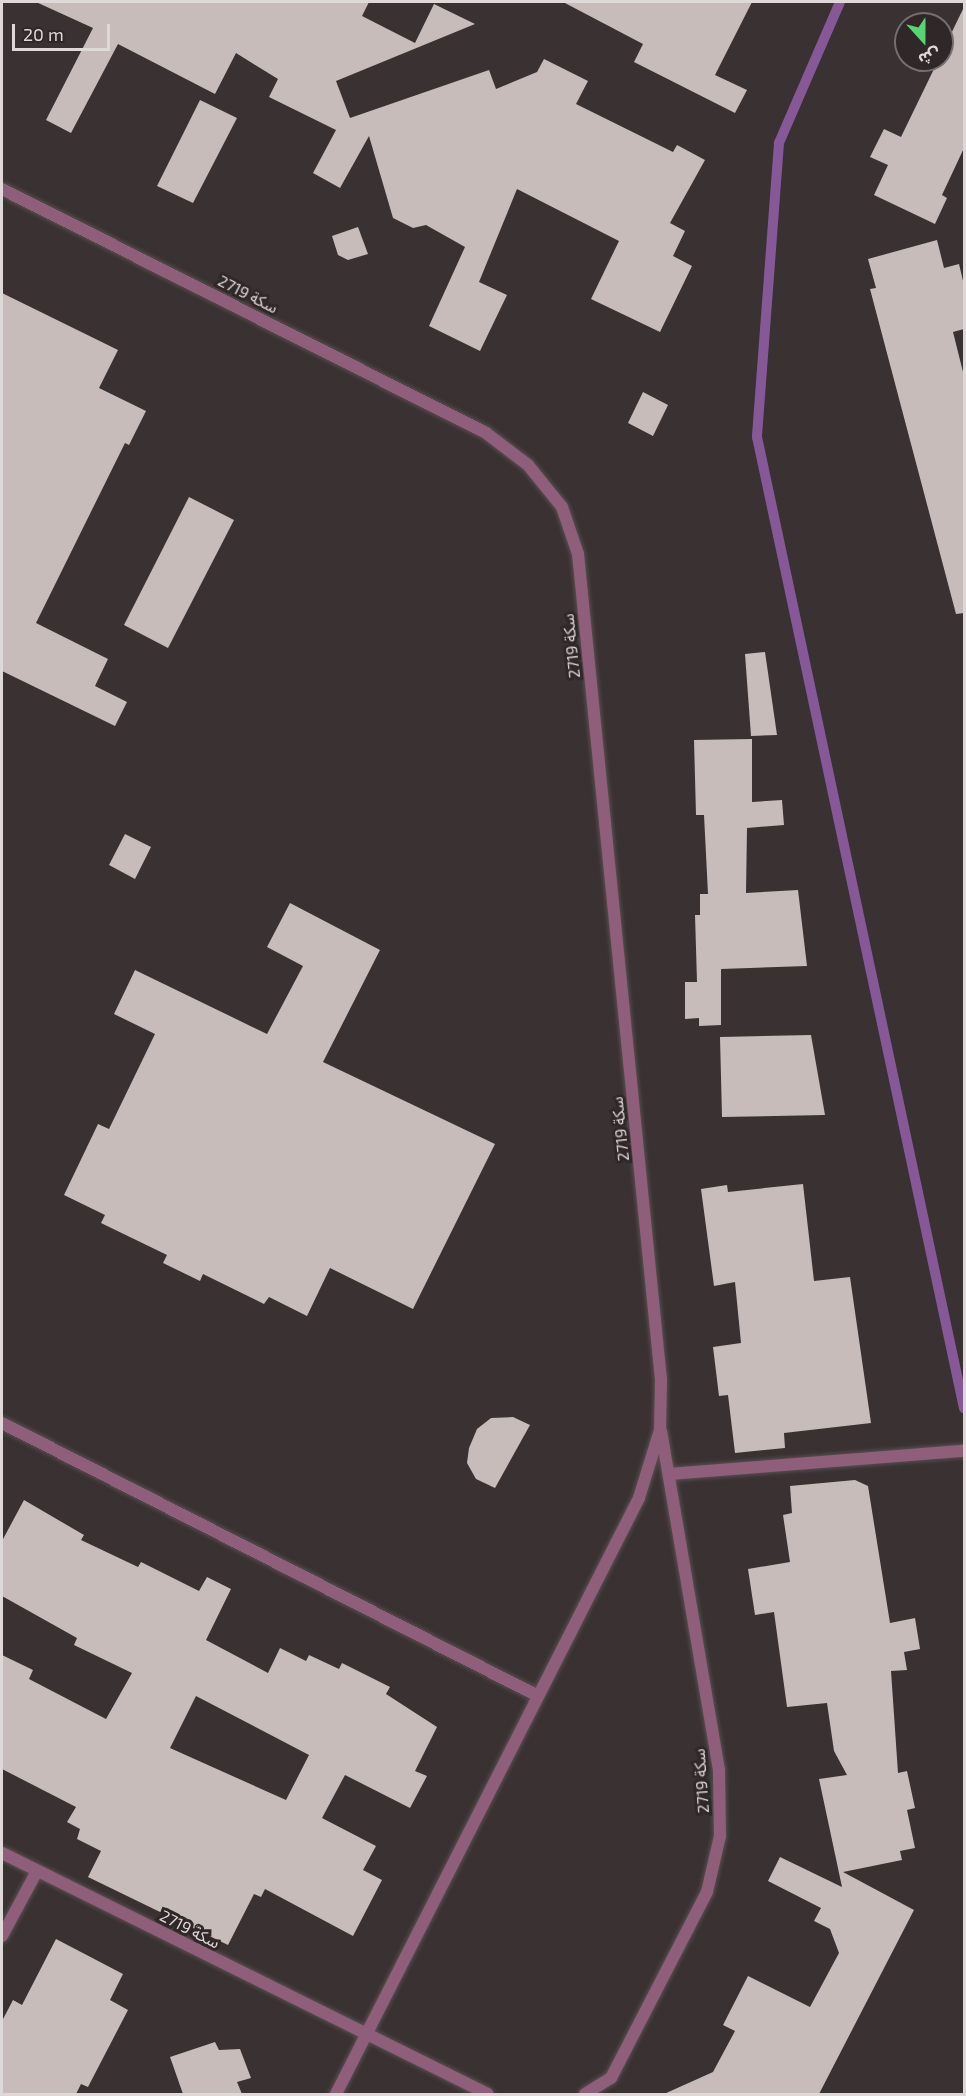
<!DOCTYPE html>
<html>
<head>
<meta charset="utf-8">
<style>
	body { margin:0 }
	#map { position:relative; width:966px; height:2096px; overflow:hidden; background:#3a3132; font-family:"Exo 2","Noto Sans Arabic",sans-serif }
	div>[style] { position:absolute }
	.stream>* { height:10px; margin:-5px; padding:0 5px; transform-origin:5px; border-radius:5px; background:#865897 }
	.building>* { inset:0; background:#c7bcb9 }
	.roads { filter:drop-shadow(0 0 2px #584f50) drop-shadow(0 0 2px #584f50) }
	.minor>* { height:12px; margin:-6px; padding:0 6px; transform-origin:6px; border-radius:6px; background:#8f5e7b }
	span { translate:-50% -50%; white-space:nowrap; text-align:center; line-height:1.15; -webkit-text-stroke:6px #302728; paint-order:stroke }
	.street-label { font-size:16px; color:#ded8d8 }
	.frame { position:absolute; inset:0; border:3px solid #ded8d8; pointer-events:none }
	.north { position:absolute; left:894px; top:12px; width:60px; height:60px; box-sizing:border-box; background:#302728; border:2px solid #766e6e; border-radius:50%; rotate:159deg; font-size:16px; font-weight:700; line-height:24px; text-align:center; color:#ded8d8 }
	.north::after { content:''; display:block; margin:auto; width:21px; height:27px; background:#57d570; clip-path:polygon(50% 0,100% 100%,50% 72%,0 100%) }
	.scale { position:absolute; left:12px; top:24px; width:98px; height:27px; box-sizing:border-box; border:3px solid #ded8d8; border-top:0; padding-left:8px; font-size:18px; line-height:21px; white-space:nowrap; color:#ded8d8; -webkit-text-stroke:4px #302728; paint-order:stroke }
</style>
</head>
<body>
<div id="map">
	<div class="stream">
		<div style="left:840px;top:2px;width:154px;rotate:113.4deg"></div>
		<div style="left:779px;top:143px;width:295px;rotate:94.3deg"></div>
		<div style="left:757px;top:437px;width:993px;rotate:77.97deg"></div>
	</div>
	<div class="building">
		<div style="clip-path:polygon(36px 2px,369px 2px,362px 16px,415px 43px,434px 4px,475px 24px,336px 81px,350px 118px,489px 70px,496px 89px,537px 72px,544px 59px,588px 81px,576px 104px,673px 152px,677px 145px,705px 160px,670px 223px,685px 231px,673px 256px,692px 266px,660px 332px,591px 299px,619px 241px,517px 189px,479px 282px,507px 295px,480px 351px,429px 326px,465px 247px,426px 225px,413px 228px,393px 218px,369px 136px,340px 188px,313px 173px,336px 130px,269px 97px,278px 79px,236px 53px,215px 94px,118px 44px,71px 133px,46px 120px,93px 28px)"></div>
		<div style="clip-path:polygon(563px 2px,752px 2px,715px 75px,747px 90px,735px 113px,634px 62px,643px 44px)"></div>
		<div style="clip-path:polygon(964px 7px,964px 148px,942px 195px,947px 198px,935px 224px,874px 195px,888px 165px,870px 157px,884px 129px,901px 137px)"></div>
		<div style="clip-path:polygon(200px 100px,237px 118px,193px 203px,157px 186px)"></div>
		<div style="clip-path:polygon(358px 227px,368px 254px,348px 260px,338px 255px,332px 236px)"></div>
		<div style="clip-path:polygon(937px 240px,944px 268px,959px 264px,964px 285px,964px 329px,953px 332px,964px 376px,964px 613px,956px 614px,870px 289px,876px 288px,868px 259px)"></div>
		<div style="clip-path:polygon(2px 293px,118px 350px,99px 388px,146px 411px,129px 445px,125px 443px,36px 623px,108px 659px,95px 686px,127px 702px,115px 726px,2px 671px)"></div>
		<div style="clip-path:polygon(643px 392px,668px 405px,653px 436px,628px 423px)"></div>
		<div style="clip-path:polygon(189px 497px,234px 520px,168px 648px,124px 625px)"></div>
		<div style="clip-path:polygon(765px 652px,777px 735px,751px 736px,745px 654px)"></div>
		<div style="clip-path:polygon(752px 739px,752px 802px,782px 800px,784px 825px,747px 828px,746px 893px,798px 890px,807px 966px,721px 969px,721px 1025px,699px 1026px,699px 1018px,685px 1019px,685px 982px,697px 982px,695px 915px,700px 915px,700px 894px,708px 894px,704px 815px,696px 815px,694px 740px)"></div>
		<div style="clip-path:polygon(125px 834px,151px 847px,135px 879px,109px 865px)"></div>
		<div style="clip-path:polygon(290px 903px,380px 950px,323px 1062px,495px 1144px,413px 1309px,330px 1268px,307px 1316px,269px 1297px,264px 1304px,203px 1274px,200px 1281px,163px 1263px,167px 1255px,101px 1223px,105px 1215px,64px 1195px,98px 1124px,109px 1129px,155px 1034px,114px 1014px,135px 970px,267px 1034px,303px 966px,267px 947px)"></div>
		<div style="clip-path:polygon(811px 1035px,825px 1115px,722px 1117px,720px 1037px)"></div>
		<div style="clip-path:polygon(803px 1184px,814px 1281px,850px 1277px,871px 1423px,784px 1433px,785px 1448px,735px 1453px,728px 1395px,719px 1396px,713px 1347px,741px 1343px,735px 1282px,714px 1286px,701px 1189px,727px 1185px,728px 1192px)"></div>
		<div style="clip-path:polygon(513px 1417px,530px 1425px,495px 1488px,476px 1479px,467px 1463px,469px 1448px,477px 1429px,491px 1418px)"></div>
		<div style="clip-path:polygon(855px 1480px,868px 1486px,890px 1623px,915px 1618px,920px 1649px,904px 1652px,907px 1670px,891px 1671px,898px 1773px,907px 1771px,915px 1808px,907px 1810px,915px 1848px,900px 1851px,902px 1860px,843px 1872px,914px 1910px,819px 2094px,664px 2094px,713px 2072px,735px 2031px,723px 2025px,748px 1976px,810px 2007px,839px 1953px,830px 1929px,814px 1921px,821px 1908px,768px 1881px,780px 1857px,842px 1887px,819px 1779px,847px 1775px,834px 1751px,827px 1703px,787px 1707px,774px 1612px,755px 1615px,748px 1569px,790px 1562px,783px 1515px,792px 1513px,790px 1486px)"></div>
		<div style="clip-path:polygon(evenodd,24px 1500px,84px 1535px,81px 1540px,138px 1567px,141px 1562px,199px 1591px,207px 1577px,231px 1589px,206px 1640px,268px 1673px,280px 1648px,306px 1661px,309px 1655px,339px 1669px,342px 1663px,390px 1687px,386px 1694px,437px 1727px,415px 1771px,427px 1776px,410px 1808px,345px 1775px,322px 1818px,376px 1846px,363px 1870px,382px 1880px,353px 1936px,265px 1889px,261px 1897px,254px 1894px,228px 1945px,88px 1877px,101px 1851px,77px 1839px,80px 1829px,67px 1822px,76px 1807px,2px 1769px,2px 1655px,33px 1670px,29px 1679px,106px 1719px,132px 1673px,74px 1645px,77px 1638px,2px 1596px,2px 1541px,24px 1500px,196px 1696px,309px 1755px,286px 1800px,170px 1748px,196px 1696px)"></div>
		<div style="clip-path:polygon(56px 1939px,123px 1974px,110px 2000px,128px 2010px,88px 2087px,81px 2084px,76px 2094px,2px 2094px,2px 2021px,13px 2000px,22px 2005px)"></div>
		<div style="clip-path:polygon(215px 2042px,219px 2050px,240px 2049px,251px 2078px,237px 2082px,242px 2094px,183px 2094px,170px 2057px)"></div>
	</div>
	<div class="roads">
		<div class="minor">
			<div style="left:2px;top:189px;width:542px;rotate:26.75deg"></div>
			<div style="left:486px;top:433px;width:53px;rotate:37.3deg"></div>
			<div style="left:528px;top:465px;width:54px;rotate:51deg"></div>
			<div style="left:562px;top:507px;width:50px;rotate:71.2deg"></div>
			<div style="left:578px;top:554px;width:830px;rotate:84.26deg"></div>
			<div style="left:661px;top:1380px;width:50px;rotate:91.1deg"></div>
			<div style="left:660px;top:1430px;width:71px;rotate:107.2deg"></div>
			<div style="left:639px;top:1498px;width:669px;rotate:116.95deg"></div>
			<div style="left:2px;top:1423px;width:599px;rotate:26.99deg"></div>
			<div style="left:669px;top:1474px;width:296px;rotate:-4.5deg"></div>
			<div style="left:2px;top:1853px;width:542px;rotate:26.38deg"></div>
			<div style="left:2px;top:1936px;width:74px;rotate:-61.7deg"></div>
			<div style="left:585px;top:2094px;width:31px;rotate:-32deg"></div>
			<div style="left:611px;top:2078px;width:209px;rotate:-62.7deg"></div>
			<div style="left:707px;top:1892px;width:57px;rotate:-76.9deg"></div>
			<div style="left:720px;top:1836px;width:66px;rotate:-90.9deg"></div>
			<div style="left:719px;top:1770px;width:343px;rotate:-99.7deg"></div>
		</div>
	</div>
	<div class="street-label">
		<span style="left:248px;top:294px;rotate:27deg">سكة 2719</span>
		<span style="left:571px;top:646px;rotate:-96deg">سكة 2719</span>
		<span style="left:620px;top:1129px;rotate:-96deg">سكة 2719</span>
		<span style="left:701px;top:1781px;rotate:-94deg">سكة 2719</span>
		<span style="left:190px;top:1929px;rotate:27deg">سكة 2719</span>
	</div>
	<div class="frame"></div>
	<div class="north">ش</div>
	<div class="scale">20 m</div>
</div>
</body>
</html>
